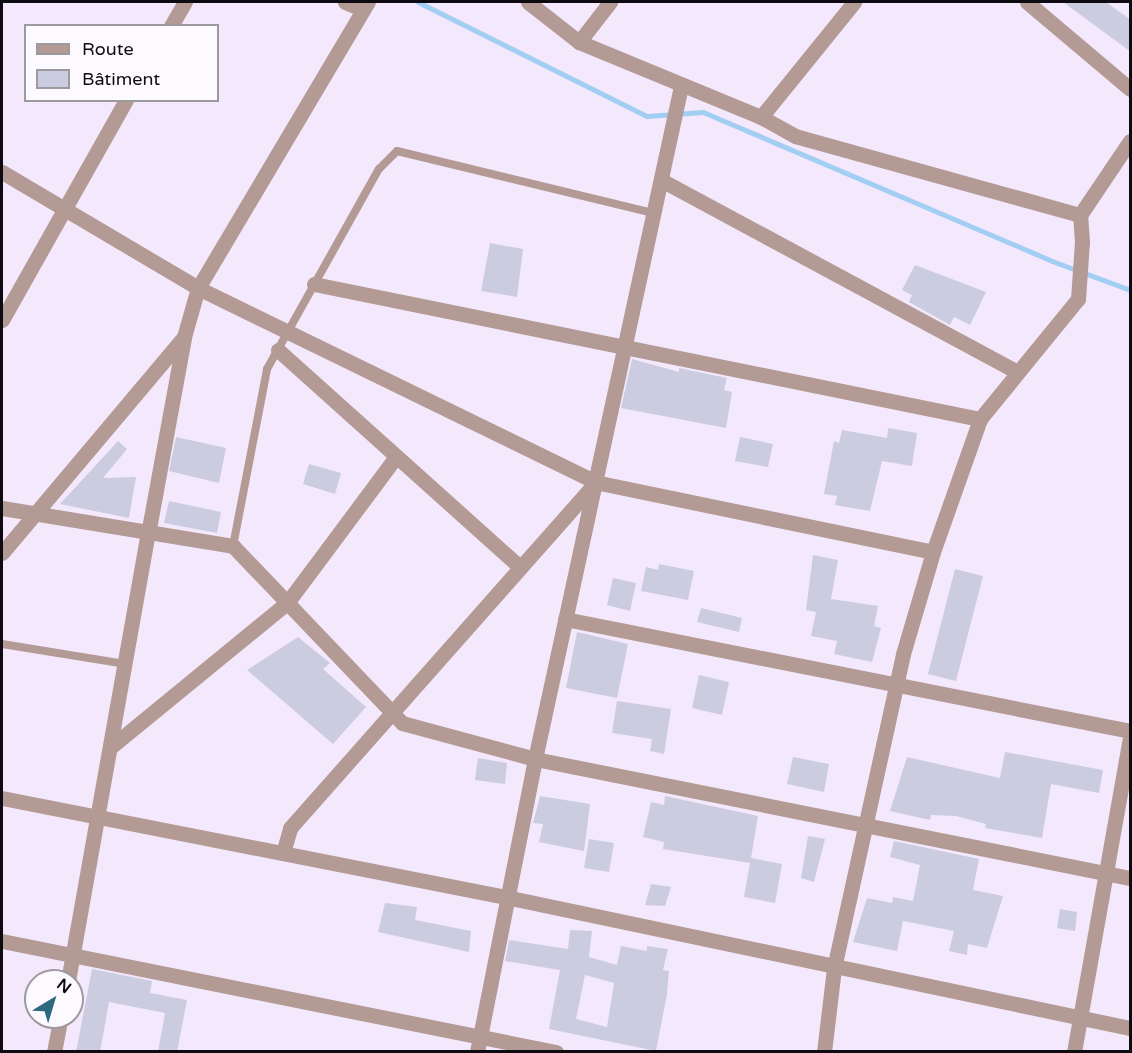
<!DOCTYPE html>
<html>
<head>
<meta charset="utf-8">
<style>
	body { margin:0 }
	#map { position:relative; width:1132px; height:1053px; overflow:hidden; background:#f4e9fc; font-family:"Varela Round",sans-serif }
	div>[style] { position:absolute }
	.stream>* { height:5px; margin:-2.5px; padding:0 2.5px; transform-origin:2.5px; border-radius:2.5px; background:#a2cef3 }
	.building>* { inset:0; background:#cccce0 }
	.lane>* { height:8px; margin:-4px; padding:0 4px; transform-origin:4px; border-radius:4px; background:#b39a95 }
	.street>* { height:15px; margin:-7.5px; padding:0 7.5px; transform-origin:7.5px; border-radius:7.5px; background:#b39a95 }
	span { translate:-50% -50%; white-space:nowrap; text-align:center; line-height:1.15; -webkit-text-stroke:6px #fcfafe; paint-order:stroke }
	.frame { position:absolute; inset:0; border:3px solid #0e0a11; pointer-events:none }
	.legend { position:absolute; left:24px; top:24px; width:195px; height:78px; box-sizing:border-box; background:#fcfafe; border:2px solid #9d9a9f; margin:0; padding:8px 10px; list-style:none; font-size:18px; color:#0e0a11 }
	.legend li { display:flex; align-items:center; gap:12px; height:30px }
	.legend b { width:30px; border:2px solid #9d9a9f }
	.north { position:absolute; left:24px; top:969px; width:60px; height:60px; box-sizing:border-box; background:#fcfafe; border:2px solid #9d9a9f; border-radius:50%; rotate:38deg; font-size:16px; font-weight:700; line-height:24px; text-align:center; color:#0e0a11 }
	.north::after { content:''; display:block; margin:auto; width:21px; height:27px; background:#2e6881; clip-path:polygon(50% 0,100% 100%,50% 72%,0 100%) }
</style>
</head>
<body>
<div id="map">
	<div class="stream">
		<div style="left:418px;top:2px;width:256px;rotate:26.5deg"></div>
		<div style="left:647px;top:116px;width:56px;rotate:-4.1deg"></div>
		<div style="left:703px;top:112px;width:379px;rotate:23.1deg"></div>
		<div style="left:1052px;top:261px;width:83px;rotate:20.4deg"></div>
	</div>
	<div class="building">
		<div style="clip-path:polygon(1063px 2px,1106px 2px,1131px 20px,1131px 52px)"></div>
		<div style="clip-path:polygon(490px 243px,523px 249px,517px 297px,481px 291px)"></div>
		<div style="clip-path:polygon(915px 265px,986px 292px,970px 325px,954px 317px,950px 325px,909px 302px,912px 295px,902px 290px)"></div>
		<div style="clip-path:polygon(632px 359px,679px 372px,679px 368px,727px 378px,724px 390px,732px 392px,726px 428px,621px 408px)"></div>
		<div style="clip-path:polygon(888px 428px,917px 433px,912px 466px,882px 461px,870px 511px,835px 505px,837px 496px,824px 494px,834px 441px,839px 443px,842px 430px,887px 438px)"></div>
		<div style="clip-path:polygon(176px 437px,226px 448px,219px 483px,169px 471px)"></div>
		<div style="clip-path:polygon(740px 437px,773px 444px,768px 467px,735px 461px)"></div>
		<div style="clip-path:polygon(118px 441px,127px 449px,103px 478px,136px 477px,129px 518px,60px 504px)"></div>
		<div style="clip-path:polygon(309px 464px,341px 473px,335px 494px,303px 484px)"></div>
		<div style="clip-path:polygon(169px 501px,221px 512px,217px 533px,164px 523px)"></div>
		<div style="clip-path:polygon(813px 555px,838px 560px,831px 599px,878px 606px,874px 626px,881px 628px,872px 662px,834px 654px,837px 641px,811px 636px,816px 612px,806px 610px)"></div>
		<div style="clip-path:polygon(659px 564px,694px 571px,688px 600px,641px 591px,646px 567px,658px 570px)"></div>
		<div style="clip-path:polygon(955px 569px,983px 576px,956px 681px,928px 674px)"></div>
		<div style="clip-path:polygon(613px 578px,636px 583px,630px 611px,607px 605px)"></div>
		<div style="clip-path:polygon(701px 608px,742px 618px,739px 632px,697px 622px)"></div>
		<div style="clip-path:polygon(577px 632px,628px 644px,617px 698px,566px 688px)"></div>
		<div style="clip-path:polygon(298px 637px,330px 663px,323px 669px,366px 707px,333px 744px,247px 670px)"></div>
		<div style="clip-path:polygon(699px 675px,729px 682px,722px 715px,692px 708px)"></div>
		<div style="clip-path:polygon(617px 701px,671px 709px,664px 754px,650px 751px,652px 739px,612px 733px)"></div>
		<div style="clip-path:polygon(1005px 752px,1103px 770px,1099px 793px,1051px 784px,1042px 838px,985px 828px,986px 824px,956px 816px,931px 815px,930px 820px,890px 811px,907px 757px,1000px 778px)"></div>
		<div style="clip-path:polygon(793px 757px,829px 764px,824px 792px,787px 784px)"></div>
		<div style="clip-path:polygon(478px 758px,507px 763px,505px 784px,475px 780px)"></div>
		<div style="clip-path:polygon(540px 796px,590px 804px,584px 851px,539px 842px,543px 824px,533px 823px)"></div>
		<div style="clip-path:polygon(665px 796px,758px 816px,751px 858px,782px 864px,775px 903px,744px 897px,750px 863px,663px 849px,664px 842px,643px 837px,651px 802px,664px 805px)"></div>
		<div style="clip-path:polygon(808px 836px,825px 839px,814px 882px,801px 878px)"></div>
		<div style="clip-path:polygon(589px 839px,614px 843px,609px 872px,584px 868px)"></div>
		<div style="clip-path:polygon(894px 841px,979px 859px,973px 890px,1003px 896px,987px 948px,968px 944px,967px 955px,949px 951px,954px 931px,903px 921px,897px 951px,853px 942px,867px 898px,892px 903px,893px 897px,913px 901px,920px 865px,890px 857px)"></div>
		<div style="clip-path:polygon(651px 884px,671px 887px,665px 906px,645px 905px)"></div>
		<div style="clip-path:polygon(385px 903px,417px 907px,415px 920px,471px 931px,469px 952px,378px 932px)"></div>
		<div style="clip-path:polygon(1060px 909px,1077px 912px,1075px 931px,1057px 928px)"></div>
		<div style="clip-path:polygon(evenodd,570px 930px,592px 931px,589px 957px,617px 965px,621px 946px,647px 951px,647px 946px,668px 949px,663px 970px,669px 971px,667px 994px,656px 1051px,549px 1029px,560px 970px,505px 961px,509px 940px,568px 949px,570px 930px,585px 975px,614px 983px,607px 1027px,576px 1019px,585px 975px)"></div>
		<div style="clip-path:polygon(92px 969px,152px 981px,150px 993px,187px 1000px,177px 1052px,158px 1052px,165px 1013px,109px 1002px,100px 1052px,76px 1052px)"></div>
	</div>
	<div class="lane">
		<div style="left:233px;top:546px;width:180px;rotate:-79.1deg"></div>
		<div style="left:267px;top:369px;width:229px;rotate:-60.8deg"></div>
		<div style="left:379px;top:169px;width:25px;rotate:-45deg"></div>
		<div style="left:397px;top:151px;width:264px;rotate:13.6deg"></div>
		<div style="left:2px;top:644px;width:126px;rotate:9.2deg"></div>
	</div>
	<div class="street">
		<div style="left:345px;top:2px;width:18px;rotate:22deg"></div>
		<div style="left:528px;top:2px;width:65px;rotate:38.1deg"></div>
		<div style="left:579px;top:42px;width:197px;rotate:22.4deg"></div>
		<div style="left:761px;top:117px;width:39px;rotate:29deg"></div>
		<div style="left:795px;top:136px;width:296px;rotate:15.5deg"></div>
		<div style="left:1027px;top:2px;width:135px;rotate:40.2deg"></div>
		<div style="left:171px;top:26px;width:28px;rotate:-60deg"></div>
		<div style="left:579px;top:42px;width:51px;rotate:-52.2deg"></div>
		<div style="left:761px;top:117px;width:148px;rotate:-51deg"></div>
		<div style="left:2px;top:172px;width:228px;rotate:30.6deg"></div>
		<div style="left:198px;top:288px;width:442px;rotate:26deg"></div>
		<div style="left:595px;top:482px;width:345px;rotate:11.7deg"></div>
		<div style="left:661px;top:180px;width:404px;rotate:28.3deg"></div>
		<div style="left:314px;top:284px;width:680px;rotate:11.46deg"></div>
		<div style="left:2px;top:320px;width:253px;rotate:-60.6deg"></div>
		<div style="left:278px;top:350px;width:325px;rotate:41.9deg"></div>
		<div style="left:2px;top:508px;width:234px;rotate:9.3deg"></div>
		<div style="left:233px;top:546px;width:245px;rotate:46.3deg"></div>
		<div style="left:402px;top:723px;width:138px;rotate:15.1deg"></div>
		<div style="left:535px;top:759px;width:607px;rotate:11.31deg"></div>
		<div style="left:2px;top:553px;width:280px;rotate:-49.9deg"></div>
		<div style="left:565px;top:619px;width:576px;rotate:11.21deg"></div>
		<div style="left:112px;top:746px;width:226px;rotate:-39.3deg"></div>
		<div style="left:287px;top:603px;width:182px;rotate:-53.3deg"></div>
		<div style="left:2px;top:798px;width:514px;rotate:11.11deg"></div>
		<div style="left:506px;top:897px;width:638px;rotate:11.86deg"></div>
		<div style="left:283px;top:853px;width:26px;rotate:-74deg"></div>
		<div style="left:290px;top:828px;width:458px;rotate:-48.5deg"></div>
		<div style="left:2px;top:941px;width:565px;rotate:11.33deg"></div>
		<div style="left:68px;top:981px;width:454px;rotate:-79.9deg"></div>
		<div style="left:148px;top:534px;width:200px;rotate:-79.6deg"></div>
		<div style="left:184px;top:337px;width:51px;rotate:-74.1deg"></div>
		<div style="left:198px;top:288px;width:333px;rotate:-59.3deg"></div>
		<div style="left:54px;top:1052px;width:36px;rotate:-79deg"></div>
		<div style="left:477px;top:1052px;width:299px;rotate:-78.8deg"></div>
		<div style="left:535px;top:759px;width:689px;rotate:-77.76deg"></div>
		<div style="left:824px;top:1052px;width:85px;rotate:-83.2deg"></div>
		<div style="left:834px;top:968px;width:321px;rotate:-77.6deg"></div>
		<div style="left:903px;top:654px;width:106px;rotate:-73.6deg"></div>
		<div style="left:933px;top:552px;width:141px;rotate:-70.5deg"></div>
		<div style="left:980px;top:419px;width:155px;rotate:-50.8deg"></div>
		<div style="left:1078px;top:299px;width:57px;rotate:-86deg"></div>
		<div style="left:1082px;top:242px;width:27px;rotate:-94deg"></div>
		<div style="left:1080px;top:215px;width:89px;rotate:-56deg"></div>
		<div style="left:1074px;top:1052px;width:318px;rotate:-79.9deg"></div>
	</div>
	<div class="frame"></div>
	<ul class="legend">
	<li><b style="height:8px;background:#b39a95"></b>Route</li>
	<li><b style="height:16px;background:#cccce0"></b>Bâtiment</li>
	</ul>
	<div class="north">N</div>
</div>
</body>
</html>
